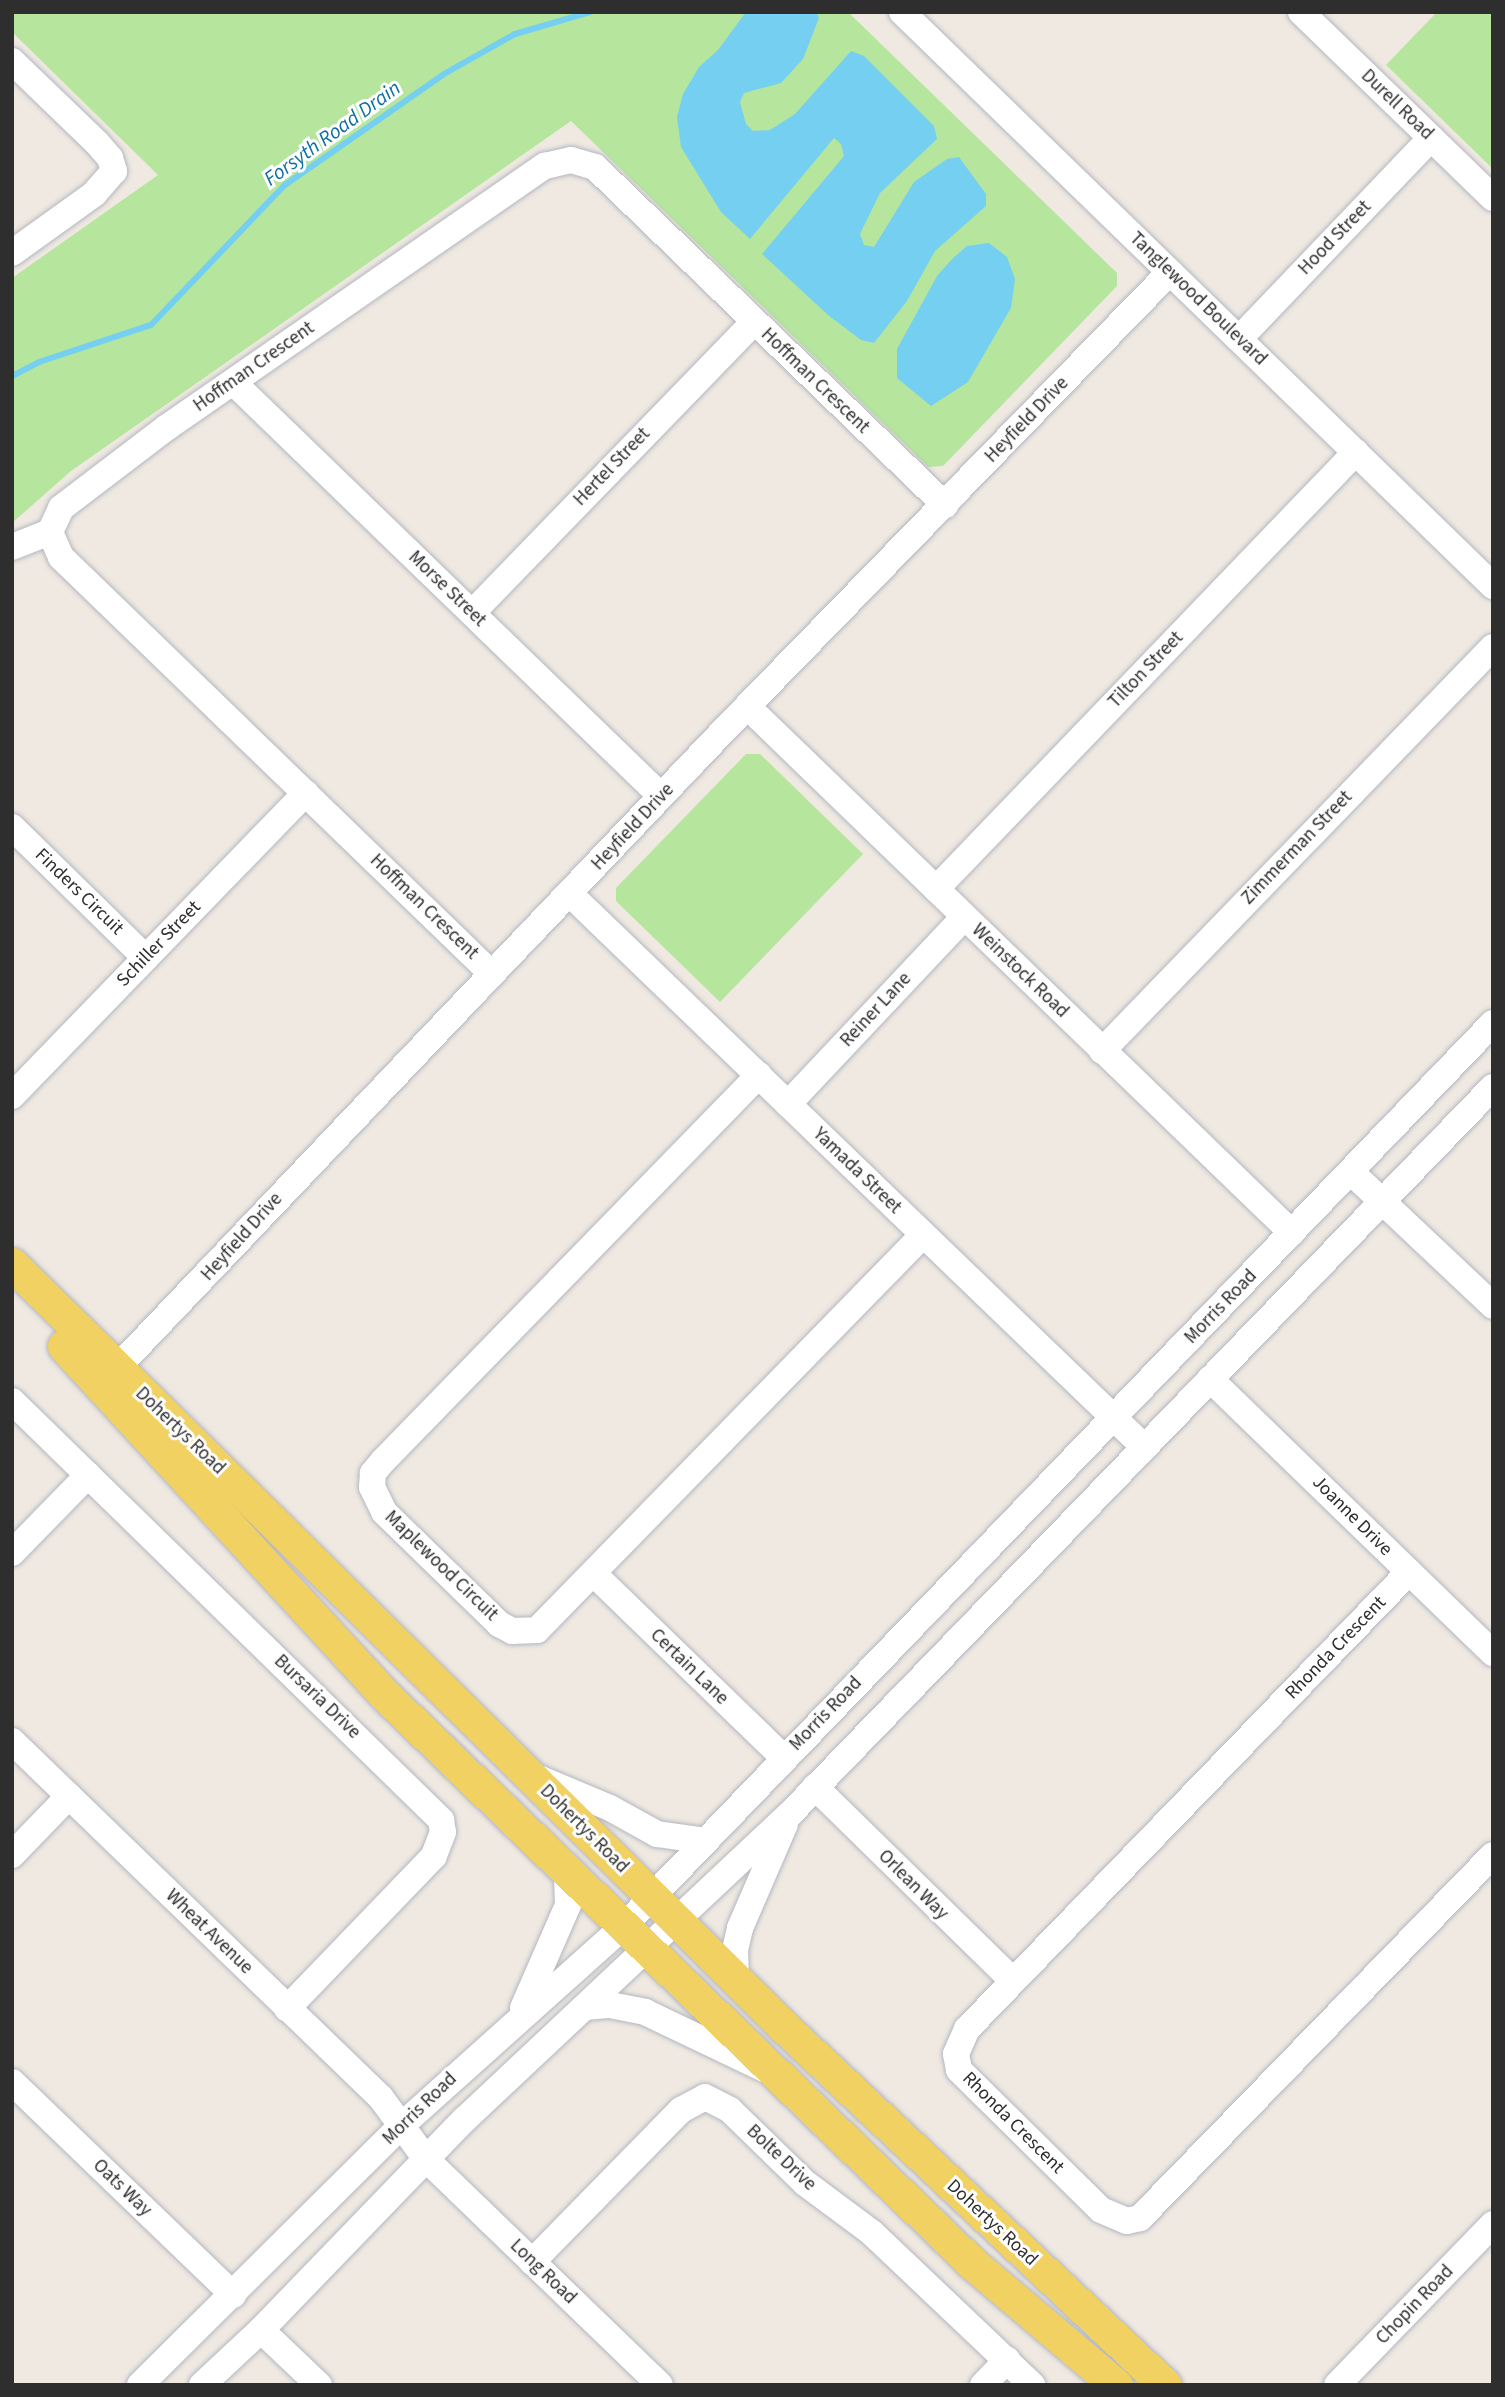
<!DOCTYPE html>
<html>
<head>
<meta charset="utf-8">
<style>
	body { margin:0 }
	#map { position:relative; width:1505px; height:2397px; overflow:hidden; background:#efe9e1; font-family:"Source Sans 3",sans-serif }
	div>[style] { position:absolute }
	.green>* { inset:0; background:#b6e59e }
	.water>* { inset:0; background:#75cff0 }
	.stream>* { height:6px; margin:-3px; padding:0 3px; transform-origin:3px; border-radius:3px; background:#75cff0 }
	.roads { filter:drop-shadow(0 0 2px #b4b7c1) drop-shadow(0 0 2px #b4b7c1) }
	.minor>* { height:26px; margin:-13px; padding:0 13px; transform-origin:13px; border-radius:13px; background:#fff }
	.major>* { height:33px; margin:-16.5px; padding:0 16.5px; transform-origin:16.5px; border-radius:16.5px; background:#f2d163 }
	span { translate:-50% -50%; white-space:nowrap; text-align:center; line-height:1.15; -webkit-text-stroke:6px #fff; paint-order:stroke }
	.street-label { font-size:19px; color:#2e2e2e }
	.water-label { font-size:21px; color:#0d6fa3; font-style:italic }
	.frame { position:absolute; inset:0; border:14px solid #2e2e2e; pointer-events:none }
</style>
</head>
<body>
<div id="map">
	<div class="green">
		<div style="clip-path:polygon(12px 12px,848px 12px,1117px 273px,1117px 286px,943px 466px,928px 467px,571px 121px,71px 471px,12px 523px,12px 278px,158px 175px,12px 32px)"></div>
		<div style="clip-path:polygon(1437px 12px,1493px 12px,1493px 169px,1386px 65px)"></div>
		<div style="clip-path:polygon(746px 754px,760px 754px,863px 854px,720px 1002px,616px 901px,616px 888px)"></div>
	</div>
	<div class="water">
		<div style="clip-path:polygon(746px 12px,816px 12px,819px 18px,803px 59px,781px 83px,744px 93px,740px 102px,746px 124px,753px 131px,770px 130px,795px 114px,851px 51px,864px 56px,934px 126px,937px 139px,880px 193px,860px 234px,864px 245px,874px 247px,914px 182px,947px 159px,959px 157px,986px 194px,986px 206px,935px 251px,907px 301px,874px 343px,861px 340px,828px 315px,762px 254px,844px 156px,841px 144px,834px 138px,750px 239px,721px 212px,681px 147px,677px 117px,683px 94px,699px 67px,718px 50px)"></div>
		<div style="clip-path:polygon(989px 243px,1007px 257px,1015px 279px,1011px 308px,968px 382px,931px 406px,897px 378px,897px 349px,937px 276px,952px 259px,967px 246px)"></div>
	</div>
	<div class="stream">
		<div style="left:12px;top:376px;width:30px;rotate:-27deg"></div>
		<div style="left:39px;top:362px;width:118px;rotate:-18.3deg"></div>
		<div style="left:151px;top:325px;width:194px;rotate:-46.3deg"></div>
		<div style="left:285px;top:185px;width:194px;rotate:-34.9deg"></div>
		<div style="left:444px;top:74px;width:81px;rotate:-29.4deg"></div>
		<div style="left:515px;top:34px;width:78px;rotate:-16.3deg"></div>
	</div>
	<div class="roads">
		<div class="minor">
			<div style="left:902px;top:12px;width:824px;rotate:44.16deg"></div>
			<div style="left:1301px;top:12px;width:267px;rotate:44.1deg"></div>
			<div style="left:12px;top:61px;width:118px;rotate:44deg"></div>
			<div style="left:97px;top:143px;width:20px;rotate:49deg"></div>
			<div style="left:110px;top:158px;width:14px;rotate:73deg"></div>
			<div style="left:114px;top:171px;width:30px;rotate:131deg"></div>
			<div style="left:94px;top:194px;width:101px;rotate:144.3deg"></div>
			<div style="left:1239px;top:339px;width:278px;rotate:-46.3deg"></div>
			<div style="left:233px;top:382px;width:595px;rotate:44.05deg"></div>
			<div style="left:12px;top:547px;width:41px;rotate:-21.5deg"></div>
			<div style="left:472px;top:613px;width:405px;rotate:-45.9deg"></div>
			<div style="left:749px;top:708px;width:755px;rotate:44.03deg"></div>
			<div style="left:12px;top:827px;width:187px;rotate:44.4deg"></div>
			<div style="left:936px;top:889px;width:606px;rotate:-46.14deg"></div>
			<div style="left:570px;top:894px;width:797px;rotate:43.93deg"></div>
			<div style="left:492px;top:974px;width:600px;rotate:-135.95deg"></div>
			<div style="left:61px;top:557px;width:27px;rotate:-114deg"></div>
			<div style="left:50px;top:532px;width:26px;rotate:-65deg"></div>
			<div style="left:61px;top:508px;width:132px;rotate:-37.3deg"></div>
			<div style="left:166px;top:428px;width:461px;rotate:-34.7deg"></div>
			<div style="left:545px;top:166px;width:27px;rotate:-13deg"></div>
			<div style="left:571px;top:160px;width:25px;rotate:16deg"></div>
			<div style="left:595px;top:167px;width:487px;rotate:44deg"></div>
			<div style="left:1102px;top:1051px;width:562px;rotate:-45.94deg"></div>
			<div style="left:759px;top:1075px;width:539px;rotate:134.25deg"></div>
			<div style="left:383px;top:1461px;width:16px;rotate:130deg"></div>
			<div style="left:373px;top:1473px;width:14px;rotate:94deg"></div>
			<div style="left:372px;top:1487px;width:28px;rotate:64deg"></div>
			<div style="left:384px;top:1512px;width:161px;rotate:44.2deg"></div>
			<div style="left:499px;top:1624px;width:15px;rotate:28deg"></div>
			<div style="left:512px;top:1631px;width:25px;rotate:-2deg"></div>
			<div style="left:537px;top:1630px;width:552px;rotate:-45.66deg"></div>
			<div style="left:12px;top:1096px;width:422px;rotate:-45.9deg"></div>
			<div style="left:788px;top:1104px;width:257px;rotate:-46.7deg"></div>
			<div style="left:1351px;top:1172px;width:195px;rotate:43.3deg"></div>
			<div style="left:116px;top:1369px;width:882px;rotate:-46.42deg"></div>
			<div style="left:724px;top:730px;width:639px;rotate:-45.76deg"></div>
			<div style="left:1210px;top:1379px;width:394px;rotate:44.1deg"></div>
			<div style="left:12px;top:1401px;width:600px;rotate:44.32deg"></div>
			<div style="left:441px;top:1820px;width:12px;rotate:81deg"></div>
			<div style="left:443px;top:1832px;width:26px;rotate:111deg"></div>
			<div style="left:434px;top:1856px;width:212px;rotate:133.9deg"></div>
			<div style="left:12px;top:1553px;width:109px;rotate:-45.7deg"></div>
			<div style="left:1409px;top:1572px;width:636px;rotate:134.04deg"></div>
			<div style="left:967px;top:2029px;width:27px;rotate:114deg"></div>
			<div style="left:956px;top:2054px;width:16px;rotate:79deg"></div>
			<div style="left:959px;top:2070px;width:199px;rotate:44.6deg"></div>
			<div style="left:1101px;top:2210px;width:28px;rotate:23deg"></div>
			<div style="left:1127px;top:2221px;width:13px;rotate:-13deg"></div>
			<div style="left:1140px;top:2218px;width:506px;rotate:-45.8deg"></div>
			<div style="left:595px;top:1575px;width:263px;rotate:44.1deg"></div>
			<div style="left:12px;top:1741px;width:513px;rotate:44.05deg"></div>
			<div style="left:381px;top:2098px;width:76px;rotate:53.6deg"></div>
			<div style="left:426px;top:2159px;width:325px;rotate:44deg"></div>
			<div style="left:536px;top:1777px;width:80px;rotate:22.7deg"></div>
			<div style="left:610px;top:1808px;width:54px;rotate:29deg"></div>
			<div style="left:657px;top:1834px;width:49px;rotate:8.1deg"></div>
			<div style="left:815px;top:1787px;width:277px;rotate:44.4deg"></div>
			<div style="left:12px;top:1855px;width:82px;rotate:-46deg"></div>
			<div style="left:736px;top:1978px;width:28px;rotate:-92deg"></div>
			<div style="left:735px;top:1950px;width:23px;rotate:-77deg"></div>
			<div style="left:740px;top:1928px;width:113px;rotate:-66.6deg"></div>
			<div style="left:585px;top:2007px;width:25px;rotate:-5deg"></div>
			<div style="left:610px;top:2005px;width:36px;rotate:11deg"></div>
			<div style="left:645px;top:2012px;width:134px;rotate:25.6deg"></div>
			<div style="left:523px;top:2008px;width:112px;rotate:-66.4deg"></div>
			<div style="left:568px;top:1905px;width:35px;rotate:-92deg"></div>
			<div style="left:12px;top:2082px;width:307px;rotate:43.9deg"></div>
			<div style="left:532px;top:2262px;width:213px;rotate:-45.6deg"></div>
			<div style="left:681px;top:2110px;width:27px;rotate:-28deg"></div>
			<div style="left:705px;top:2097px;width:28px;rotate:27deg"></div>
			<div style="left:730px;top:2110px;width:105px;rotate:44.2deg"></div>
			<div style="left:805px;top:2183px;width:84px;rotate:36.7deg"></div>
			<div style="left:872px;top:2233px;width:221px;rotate:43.5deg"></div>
			<div style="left:261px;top:2330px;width:80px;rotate:43.5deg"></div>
			<div style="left:140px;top:2385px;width:368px;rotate:-44.8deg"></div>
			<div style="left:401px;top:2126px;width:300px;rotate:-41.9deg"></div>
			<div style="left:624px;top:1926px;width:1253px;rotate:-46.1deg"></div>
			<div style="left:202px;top:2385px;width:81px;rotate:-43deg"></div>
			<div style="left:261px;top:2330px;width:293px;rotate:-46deg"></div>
			<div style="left:465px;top:2119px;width:443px;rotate:-43.2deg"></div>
			<div style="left:788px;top:1816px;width:1014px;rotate:-45.96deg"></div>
			<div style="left:983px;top:2385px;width:35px;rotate:-46deg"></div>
			<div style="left:1337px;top:2385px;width:224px;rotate:-45.9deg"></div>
		</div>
		<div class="major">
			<div style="left:12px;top:1264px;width:1084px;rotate:44.66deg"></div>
			<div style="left:783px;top:2026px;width:524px;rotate:43.22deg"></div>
			<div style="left:64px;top:1346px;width:477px;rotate:47.4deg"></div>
			<div style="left:387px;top:1697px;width:814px;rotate:44.05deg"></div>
			<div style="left:972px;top:2263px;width:189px;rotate:40.3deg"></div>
		</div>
	</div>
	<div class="street-label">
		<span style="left:1397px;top:105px;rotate:44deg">Durell Road</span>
		<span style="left:1335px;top:238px;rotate:-46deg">Hood Street</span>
		<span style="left:1198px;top:299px;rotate:44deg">Tanglewood Boulevard</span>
		<span style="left:254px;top:367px;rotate:-35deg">Hoffman Crescent</span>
		<span style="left:815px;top:381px;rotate:44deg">Hoffman Crescent</span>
		<span style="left:1027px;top:420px;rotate:-46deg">Heyfield Drive</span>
		<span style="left:612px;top:467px;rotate:-46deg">Hertel Street</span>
		<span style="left:447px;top:589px;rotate:44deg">Morse Street</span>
		<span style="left:1146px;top:670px;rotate:-46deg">Tilton Street</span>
		<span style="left:633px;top:827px;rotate:-47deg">Heyfield Drive</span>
		<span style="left:1297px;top:848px;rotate:-46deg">Zimmerman Street</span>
		<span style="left:79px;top:892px;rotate:44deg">Finders Circuit</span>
		<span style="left:424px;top:907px;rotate:44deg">Hoffman Crescent</span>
		<span style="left:159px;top:944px;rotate:-46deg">Schiller Street</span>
		<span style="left:1020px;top:971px;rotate:44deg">Weinstock Road</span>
		<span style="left:876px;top:1010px;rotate:-47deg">Reiner Lane</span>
		<span style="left:857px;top:1171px;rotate:44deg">Yamada Street</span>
		<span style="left:242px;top:1237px;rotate:-48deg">Heyfield Drive</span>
		<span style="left:1221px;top:1307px;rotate:-46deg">Morris Road</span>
		<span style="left:180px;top:1431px;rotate:44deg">Dohertys Road</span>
		<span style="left:1352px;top:1516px;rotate:45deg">Joanne Drive</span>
		<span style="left:441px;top:1566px;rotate:44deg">Maplewood Circuit</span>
		<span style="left:1336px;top:1648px;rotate:-46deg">Rhonda Crescent</span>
		<span style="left:689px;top:1667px;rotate:44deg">Certain Lane</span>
		<span style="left:317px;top:1697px;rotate:44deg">Bursaria Drive</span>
		<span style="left:826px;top:1714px;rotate:-46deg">Morris Road</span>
		<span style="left:584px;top:1829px;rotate:45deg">Dohertys Road</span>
		<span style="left:913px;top:1885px;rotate:45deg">Orlean Way</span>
		<span style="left:209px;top:1932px;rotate:44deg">Wheat Avenue</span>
		<span style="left:420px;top:2109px;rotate:-44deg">Morris Road</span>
		<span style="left:1013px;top:2123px;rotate:45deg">Rhonda Crescent</span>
		<span style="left:781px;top:2158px;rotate:43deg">Bolte Drive</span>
		<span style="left:122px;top:2188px;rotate:44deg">Oats Way</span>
		<span style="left:992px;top:2223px;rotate:43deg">Dohertys Road</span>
		<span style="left:543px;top:2272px;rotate:44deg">Long Road</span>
		<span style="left:1415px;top:2305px;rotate:-46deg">Chopin Road</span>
	</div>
	<div class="water-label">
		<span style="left:332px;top:133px;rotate:-36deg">Forsyth Road Drain</span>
	</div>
	<div class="frame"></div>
</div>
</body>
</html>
